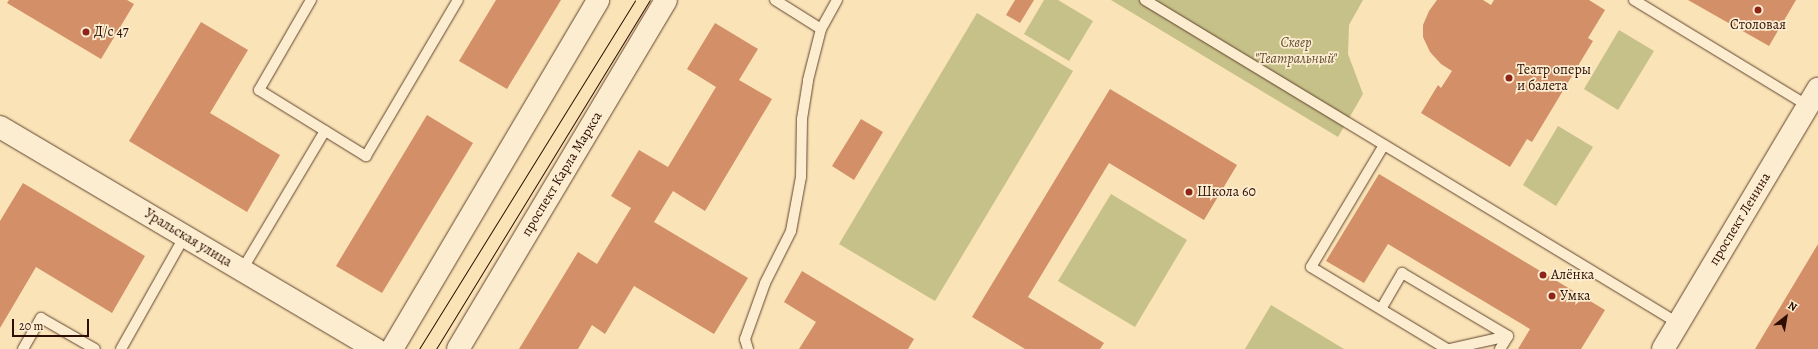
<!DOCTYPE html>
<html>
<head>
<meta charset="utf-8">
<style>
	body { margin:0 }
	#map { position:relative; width:1818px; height:349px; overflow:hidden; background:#fae3b6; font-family:Alegreya,serif }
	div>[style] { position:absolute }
	.green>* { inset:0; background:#c6c188 }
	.building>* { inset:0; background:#d38f67 }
	.roads { filter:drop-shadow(0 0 1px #61432f) drop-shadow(0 0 1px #61432f) }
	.lane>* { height:10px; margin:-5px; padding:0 5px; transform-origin:5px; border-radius:5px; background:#fcedd0 }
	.secondary>* { height:22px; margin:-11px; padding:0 11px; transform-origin:11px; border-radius:11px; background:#fcedd0 }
	.tram>* { height:1px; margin:-0.5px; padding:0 0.5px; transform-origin:0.5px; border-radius:0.5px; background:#2e0e02 }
	.dots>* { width:11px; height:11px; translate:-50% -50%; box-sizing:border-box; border:2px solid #fcedd0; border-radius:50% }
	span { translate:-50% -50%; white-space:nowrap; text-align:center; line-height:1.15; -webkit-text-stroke:3.5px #fcedd0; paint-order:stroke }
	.poi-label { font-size:14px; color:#2e0e02 }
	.left { translate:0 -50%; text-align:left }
	.park-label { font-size:14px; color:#634d31; font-style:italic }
	.street-label { font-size:14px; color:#2e0e02 }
	.north { position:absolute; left:1766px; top:297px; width:40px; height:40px; -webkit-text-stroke:3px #fcedd0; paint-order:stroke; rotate:31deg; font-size:11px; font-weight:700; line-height:16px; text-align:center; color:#2e0e02 }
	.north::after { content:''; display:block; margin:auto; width:14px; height:18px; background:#2e0e02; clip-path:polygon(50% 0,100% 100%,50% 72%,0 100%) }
	.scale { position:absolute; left:12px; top:319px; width:77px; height:18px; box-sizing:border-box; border:2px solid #2e0e02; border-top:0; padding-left:5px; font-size:12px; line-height:14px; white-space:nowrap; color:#2e0e02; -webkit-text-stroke:3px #fcedd0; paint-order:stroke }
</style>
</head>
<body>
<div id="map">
	<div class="green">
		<div style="clip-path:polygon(1044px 0,1058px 0,1093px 21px,1069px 61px,1024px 34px)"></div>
		<div style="clip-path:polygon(1111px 0,1363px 0,1349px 25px,1348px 54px,1363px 94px,1338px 137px)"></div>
		<div style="clip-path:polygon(977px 13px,1073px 71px,935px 301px,839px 244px)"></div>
		<div style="clip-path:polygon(1619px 30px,1654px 51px,1618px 110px,1584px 89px)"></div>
		<div style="clip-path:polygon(1558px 126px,1593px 147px,1556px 206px,1523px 185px)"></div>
		<div style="clip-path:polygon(1111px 194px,1187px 240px,1135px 327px,1058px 281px)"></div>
		<div style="clip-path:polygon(1271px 305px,1344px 349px,1245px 349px)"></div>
	</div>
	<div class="building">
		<div style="clip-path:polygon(9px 0,127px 0,134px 4px,101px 59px,7px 3px)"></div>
		<div style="clip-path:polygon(496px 0,561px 0,507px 89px,459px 61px)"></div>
		<div style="clip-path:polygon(1015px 0,1034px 0,1020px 23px,1006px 15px)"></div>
		<div style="clip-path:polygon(1437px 0,1483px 0,1491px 5px,1494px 0,1589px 0,1605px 10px,1588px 38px,1593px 41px,1532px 142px,1527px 139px,1510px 167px,1421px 113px,1438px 85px,1441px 88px,1452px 71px,1441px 64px,1430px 52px,1423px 37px,1423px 25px,1429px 11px)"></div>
		<div style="clip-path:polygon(1688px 0,1796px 0,1769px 46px)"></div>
		<div style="clip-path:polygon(201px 22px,248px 50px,210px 113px,280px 155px,247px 212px,129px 141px)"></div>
		<div style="clip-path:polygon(715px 23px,758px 49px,739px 80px,772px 99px,705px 211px,673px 191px,654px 222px,748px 278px,714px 334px,634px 286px,605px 334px,592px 325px,578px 349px,519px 349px,578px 252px,597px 264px,631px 208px,611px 196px,639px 150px,668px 167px,716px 87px,687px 69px)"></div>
		<div style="clip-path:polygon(1110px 89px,1237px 165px,1204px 220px,1109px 163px,1028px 297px,1104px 343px,1100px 349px,1025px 349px,972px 317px)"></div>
		<div style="clip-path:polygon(427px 115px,473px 143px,382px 293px,336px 266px)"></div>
		<div style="clip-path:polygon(861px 119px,883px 132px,854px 180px,832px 166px)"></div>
		<div style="clip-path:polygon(1379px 174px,1605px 310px,1581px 349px,1518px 349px,1530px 329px,1388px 244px,1364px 283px,1326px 261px)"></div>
		<div style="clip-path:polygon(23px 183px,145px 256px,112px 313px,36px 267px,0 328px,0 221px)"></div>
		<div style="clip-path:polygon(1818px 244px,1818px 349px,1755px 349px)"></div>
		<div style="clip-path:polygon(802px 271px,914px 339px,908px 349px,799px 349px,816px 322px,784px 302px)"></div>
	</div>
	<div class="roads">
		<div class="lane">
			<div style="left:311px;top:0;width:104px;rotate:120deg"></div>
			<div style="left:259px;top:90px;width:126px;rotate:31.7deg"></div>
			<div style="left:366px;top:156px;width:181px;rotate:-59.5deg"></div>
			<div style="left:775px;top:0;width:54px;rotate:32.2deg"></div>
			<div style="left:821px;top:29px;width:33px;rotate:-61deg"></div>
			<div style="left:1145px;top:0;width:623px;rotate:31.22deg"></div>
			<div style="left:1634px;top:0;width:204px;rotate:31.3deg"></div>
			<div style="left:1384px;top:145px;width:142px;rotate:120.9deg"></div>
			<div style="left:1311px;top:267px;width:159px;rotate:31.1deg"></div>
			<div style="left:242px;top:270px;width:162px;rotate:-59.2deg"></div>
			<div style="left:1381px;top:309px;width:42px;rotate:-59.7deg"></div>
			<div style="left:1402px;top:273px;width:123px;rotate:30.7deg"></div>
			<div style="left:1508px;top:336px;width:59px;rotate:167.4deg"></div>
			<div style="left:23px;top:349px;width:36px;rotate:-60deg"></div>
			<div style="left:41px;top:318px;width:62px;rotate:29.9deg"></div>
			<div style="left:121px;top:349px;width:129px;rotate:-60.6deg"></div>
			<div style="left:748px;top:349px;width:10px;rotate:-107deg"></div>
			<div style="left:745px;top:339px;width:59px;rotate:-70.3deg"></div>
			<div style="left:765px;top:283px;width:58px;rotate:-63.4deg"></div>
			<div style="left:791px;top:231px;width:55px;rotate:-79.5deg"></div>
			<div style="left:801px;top:177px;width:58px;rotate:-89deg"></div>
			<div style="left:802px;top:119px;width:39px;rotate:-81deg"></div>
			<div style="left:808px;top:80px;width:53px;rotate:-75.7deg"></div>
			<div style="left:1500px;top:349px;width:15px;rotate:-58deg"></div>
		</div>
		<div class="secondary">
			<div style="left:0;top:127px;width:437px;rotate:30.6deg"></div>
			<div style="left:392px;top:349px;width:405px;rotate:-59.4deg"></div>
			<div style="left:458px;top:349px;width:406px;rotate:-59.2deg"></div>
			<div style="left:1663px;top:349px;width:303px;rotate:-59.2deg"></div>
		</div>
	</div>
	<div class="tram">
		<div style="left:419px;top:349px;width:410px;rotate:-58.2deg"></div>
		<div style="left:436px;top:349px;width:409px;rotate:-58.5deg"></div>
	</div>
	<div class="dots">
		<div style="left:1758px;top:10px;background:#8f2418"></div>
		<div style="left:86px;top:32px;background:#8f2418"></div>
		<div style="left:1509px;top:78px;background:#8f2418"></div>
		<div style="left:1189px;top:192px;background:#8f2418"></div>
		<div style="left:1543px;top:275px;background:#8f2418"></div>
		<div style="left:1552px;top:296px;background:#8f2418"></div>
	</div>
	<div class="poi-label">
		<span style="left:1758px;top:25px">Столовая</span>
		<span class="left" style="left:94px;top:32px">Д/с 47</span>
		<span class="left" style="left:1517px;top:78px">Театр оперы<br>и балета</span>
		<span class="left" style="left:1197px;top:192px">Школа 60</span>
		<span class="left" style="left:1551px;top:275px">Алёнка</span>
		<span class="left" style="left:1560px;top:296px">Умка</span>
	</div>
	<div class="park-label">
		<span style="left:1296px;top:51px">Сквер<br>"Театральный"</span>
	</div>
	<div class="street-label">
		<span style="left:562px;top:174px;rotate:-59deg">проспект Карла Маркса</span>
		<span style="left:1740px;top:219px;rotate:-59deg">проспект Ленина</span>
		<span style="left:188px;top:238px;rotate:31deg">Уральская улица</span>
	</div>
	<div class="north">N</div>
	<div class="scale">20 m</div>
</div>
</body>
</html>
